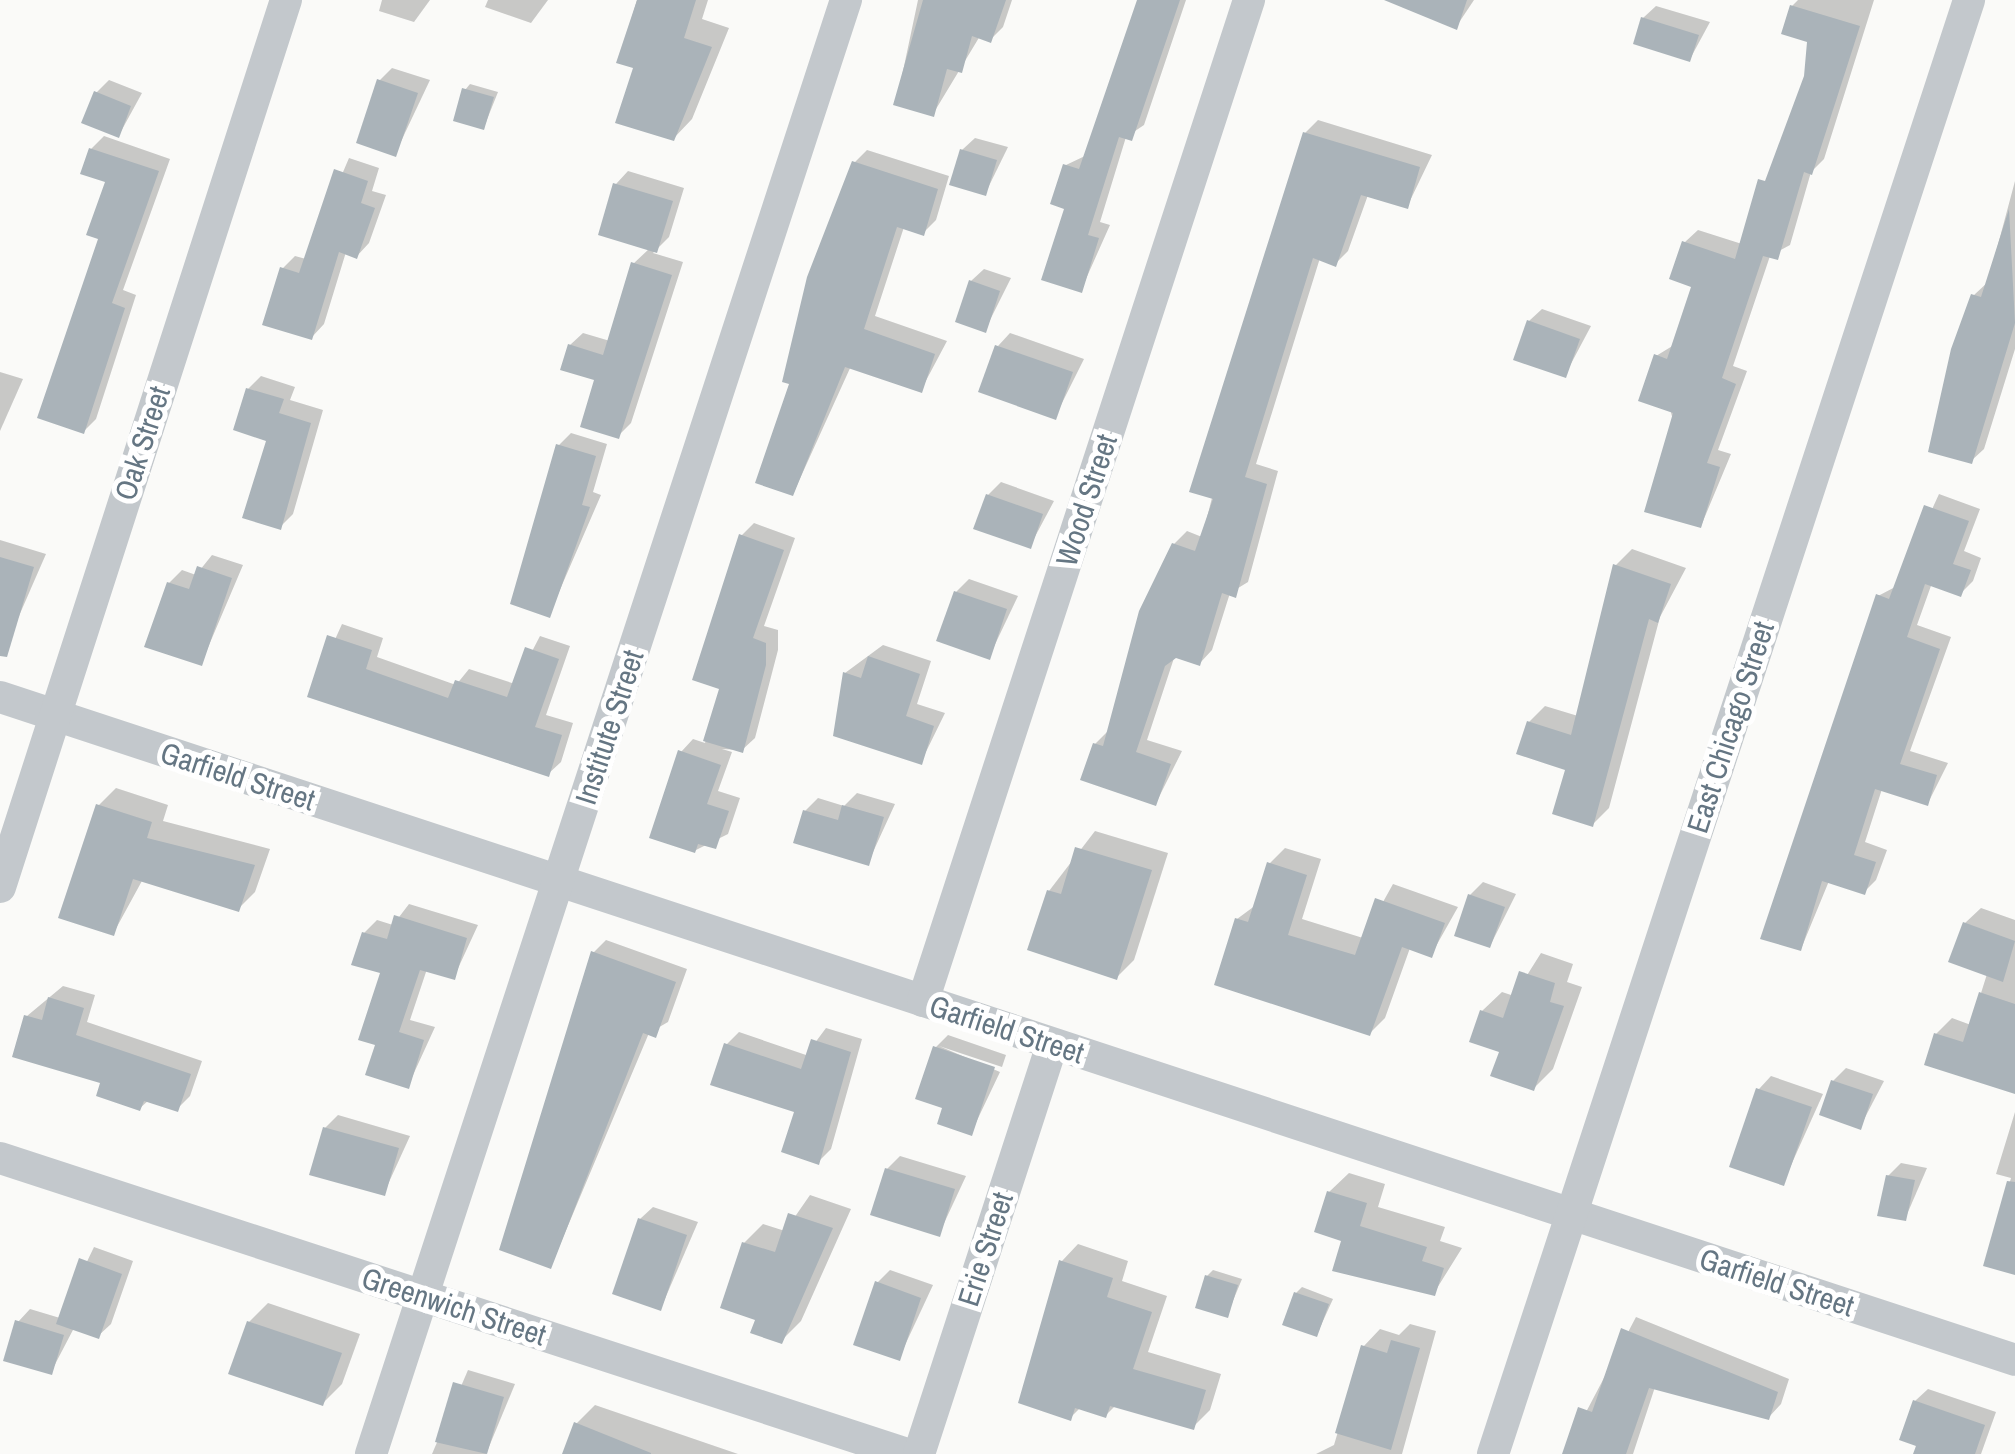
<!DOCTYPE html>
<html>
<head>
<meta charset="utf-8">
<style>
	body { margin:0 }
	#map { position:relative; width:2015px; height:1454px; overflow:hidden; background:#fafaf8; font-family:"Archivo Narrow",sans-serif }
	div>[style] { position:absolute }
	.shadow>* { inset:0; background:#0003 }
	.building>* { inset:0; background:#aab3b9 }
	.street>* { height:32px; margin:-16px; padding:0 16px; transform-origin:16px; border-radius:16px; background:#c3c8cc }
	span { translate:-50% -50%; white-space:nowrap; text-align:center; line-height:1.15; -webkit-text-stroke:10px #fff; paint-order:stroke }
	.street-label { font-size:30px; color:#657683 }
</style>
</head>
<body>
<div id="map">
	<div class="shadow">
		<div style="clip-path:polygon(382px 0,430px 0,414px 22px,379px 11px)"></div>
		<div style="clip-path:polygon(488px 0,548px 0,531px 23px,485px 7px)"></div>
		<div style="clip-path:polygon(637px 0,708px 0,702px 19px,729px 28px,692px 119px,673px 139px,636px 67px,619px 61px)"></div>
		<div style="clip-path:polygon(918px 0,1012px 0,1003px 27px,990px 40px,980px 36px,933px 114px,896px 104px)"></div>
		<div style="clip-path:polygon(1139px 0,1186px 0,1144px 125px,1126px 137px,1100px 222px,1110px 225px,1081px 290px,1066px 165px,1087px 155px)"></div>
		<div style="clip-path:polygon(1424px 0,1474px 0,1456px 27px)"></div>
		<div style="clip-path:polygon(1798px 0,1874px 0,1824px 159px,1811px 172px,1790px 245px,1770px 256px,1733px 366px,1747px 371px,1718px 450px,1731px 454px,1701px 526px,1656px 356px,1674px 345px,1694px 285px,1685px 242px,1698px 230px,1742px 244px,1773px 168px,1806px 77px,1809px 40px,1792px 6px)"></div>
		<div style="clip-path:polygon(1656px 6px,1710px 22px,1690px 59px,1643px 18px)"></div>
		<div style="clip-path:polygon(392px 68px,430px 80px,395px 154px,380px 80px)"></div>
		<div style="clip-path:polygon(109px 80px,142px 93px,119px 135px,96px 93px)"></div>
		<div style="clip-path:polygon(470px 84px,498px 92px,484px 127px,465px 90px)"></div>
		<div style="clip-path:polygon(1318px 120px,1432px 155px,1407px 207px,1368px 195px,1348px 251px,1335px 264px,1320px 258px,1256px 464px,1278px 471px,1248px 582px,1230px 593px,1212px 650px,1200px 663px,1175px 655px,1147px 740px,1182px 751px,1156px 803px,1095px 744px,1108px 731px,1174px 544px,1187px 531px,1202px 537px,1305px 133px)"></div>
		<div style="clip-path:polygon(104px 136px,170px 159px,123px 290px,136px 295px,96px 419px,83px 432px,108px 181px,91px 149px)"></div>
		<div style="clip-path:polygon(975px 138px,1008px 147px,985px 194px,962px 150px)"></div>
		<div style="clip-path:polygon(867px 150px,949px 176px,936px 220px,923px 233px,904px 227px,875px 316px,947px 341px,921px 390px,851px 366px,793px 494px,854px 163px)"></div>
		<div style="clip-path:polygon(349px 158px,379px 168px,372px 191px,386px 195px,369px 243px,357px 256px,346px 252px,324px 324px,312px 337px,282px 269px,295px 256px,306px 259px)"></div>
		<div style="clip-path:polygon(628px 171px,684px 188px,669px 237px,653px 253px,683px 262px,631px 423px,618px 436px,597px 378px,570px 345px,583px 333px,610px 341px,633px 264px,650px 248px,616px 184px)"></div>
		<div style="clip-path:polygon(2015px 181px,2015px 349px,1984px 449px,1971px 461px,1974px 295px,1988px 282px)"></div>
		<div style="clip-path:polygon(984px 269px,1011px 278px,985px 330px,971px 281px)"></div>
		<div style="clip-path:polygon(1542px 309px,1591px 326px,1565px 375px,1529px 321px)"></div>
		<div style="clip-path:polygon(1010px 333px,1084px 359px,1055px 417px,998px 346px)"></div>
		<div style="clip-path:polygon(0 372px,23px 379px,0 431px)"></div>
		<div style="clip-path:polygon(261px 376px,295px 387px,290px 400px,323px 410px,293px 514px,280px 527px,269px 439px,248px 389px)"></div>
		<div style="clip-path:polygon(571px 433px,607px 444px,593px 492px,601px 495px,549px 615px,558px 446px)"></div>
		<div style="clip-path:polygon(1001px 482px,1054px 501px,1030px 546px,988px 495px)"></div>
		<div style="clip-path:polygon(1939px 494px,1980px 509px,1964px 551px,1981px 558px,1973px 581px,1960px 594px,1932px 583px,1917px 625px,1951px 637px,1910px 751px,1948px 763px,1928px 803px,1882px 789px,1865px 842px,1887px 850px,1876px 880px,1864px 892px,1829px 881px,1801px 949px,1878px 596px,1897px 586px)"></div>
		<div style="clip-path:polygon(754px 523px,795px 538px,764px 626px,778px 630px,778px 650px,755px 738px,742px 750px,722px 749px,732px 752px,718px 791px,740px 798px,728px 834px,694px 851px,681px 752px,693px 739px,705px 743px,722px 687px,741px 536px)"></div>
		<div style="clip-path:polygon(0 540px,46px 554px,15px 625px,0 620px)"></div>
		<div style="clip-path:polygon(1632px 549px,1686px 568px,1660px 617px,1609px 808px,1593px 824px,1568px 768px,1529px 722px,1545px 706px,1578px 716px,1616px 565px)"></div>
		<div style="clip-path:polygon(212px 555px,243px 565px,201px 664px,169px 583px,182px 570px,196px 575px)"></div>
		<div style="clip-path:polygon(969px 579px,1018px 596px,989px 657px,956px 592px)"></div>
		<div style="clip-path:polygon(342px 624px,383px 638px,377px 657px,456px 685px,469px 669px,515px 684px,540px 636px,570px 646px,546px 715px,573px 723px,561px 762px,548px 774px,310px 695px)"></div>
		<div style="clip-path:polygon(883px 645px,931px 661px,917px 704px,945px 713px,921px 762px,835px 734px,845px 673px)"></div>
		<div style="clip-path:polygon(116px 788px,168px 805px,163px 821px,270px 849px,255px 892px,238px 909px,143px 879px,113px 934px,99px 805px)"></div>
		<div style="clip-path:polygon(857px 793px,895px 804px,868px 863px,805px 811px,818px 798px,844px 806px)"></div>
		<div style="clip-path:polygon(1095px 831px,1168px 853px,1134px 960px,1117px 977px,1049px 891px)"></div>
		<div style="clip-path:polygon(1285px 848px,1321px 859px,1302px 919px,1363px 938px,1393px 884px,1458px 907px,1431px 955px,1410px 948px,1385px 1018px,1369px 1034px,1237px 919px,1256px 905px,1269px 864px)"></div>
		<div style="clip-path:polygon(1483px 882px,1516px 894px,1490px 946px,1470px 895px)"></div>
		<div style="clip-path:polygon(409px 904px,478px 925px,454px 977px,427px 969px,410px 1020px,435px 1027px,408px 1086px,378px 1044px,383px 972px,364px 933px,377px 920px,393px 925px)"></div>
		<div style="clip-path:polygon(1981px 908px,2015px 920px,2015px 1092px,1936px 1034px,1952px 1018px,1971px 1025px,1987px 974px,1965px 923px)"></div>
		<div style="clip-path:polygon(606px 940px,687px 969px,668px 1022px,649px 1033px,551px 1266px,593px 953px)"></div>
		<div style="clip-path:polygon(1541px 953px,1573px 964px,1567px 982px,1582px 987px,1553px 1069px,1534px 1088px,1482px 1011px,1502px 992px,1514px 996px)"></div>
		<div style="clip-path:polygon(63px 986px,95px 995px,87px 1022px,202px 1061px,190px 1096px,177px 1109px,149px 1100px,140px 1108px,27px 1016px)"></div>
		<div style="clip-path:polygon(826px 1028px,862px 1039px,831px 1149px,818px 1162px,797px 1111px,726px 1045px,739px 1032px,806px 1055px)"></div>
		<div style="clip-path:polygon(948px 1035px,1006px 1055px,1002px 1067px,939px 1046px,1000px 1072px,971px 1133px,945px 1107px,935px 1048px)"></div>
		<div style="clip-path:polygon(1846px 1068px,1884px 1081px,1860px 1127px,1833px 1081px)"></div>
		<div style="clip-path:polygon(1771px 1076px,1823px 1094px,1783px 1183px,1759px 1089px)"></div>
		<div style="clip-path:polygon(2015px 1112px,2015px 1273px,1986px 1264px,2011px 1178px,1996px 1174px)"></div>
		<div style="clip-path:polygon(338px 1115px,410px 1136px,384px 1193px,325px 1128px)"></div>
		<div style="clip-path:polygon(900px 1156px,966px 1176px,939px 1234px,887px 1169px)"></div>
		<div style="clip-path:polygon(1901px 1163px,1927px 1168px,1905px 1219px,1888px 1176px)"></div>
		<div style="clip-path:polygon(1349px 1173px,1385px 1184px,1378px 1207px,1445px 1227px,1440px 1241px,1462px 1248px,1434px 1293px,1344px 1239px,1329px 1192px)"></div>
		<div style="clip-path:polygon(810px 1195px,851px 1209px,801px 1321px,781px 1341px,758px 1318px,744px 1243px,763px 1224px,785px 1231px)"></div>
		<div style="clip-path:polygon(653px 1207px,698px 1222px,661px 1308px,640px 1219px)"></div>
		<div style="clip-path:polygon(1078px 1244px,1128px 1261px,1122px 1281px,1167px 1296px,1148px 1352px,1221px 1374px,1210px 1410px,1193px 1427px,1116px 1405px,1105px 1416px,1081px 1407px,1070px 1418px,1062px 1261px)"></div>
		<div style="clip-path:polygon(94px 1247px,133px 1261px,111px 1324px,98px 1336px,74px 1328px,51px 1372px,18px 1322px,30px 1309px,60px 1318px)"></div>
		<div style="clip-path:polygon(890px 1270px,933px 1285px,899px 1358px,877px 1283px)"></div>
		<div style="clip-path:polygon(1213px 1270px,1242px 1279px,1227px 1315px,1207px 1276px)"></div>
		<div style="clip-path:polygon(1302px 1287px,1333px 1299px,1317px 1334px,1296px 1293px)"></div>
		<div style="clip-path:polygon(268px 1303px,360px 1334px,342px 1384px,323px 1403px,249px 1322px)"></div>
		<div style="clip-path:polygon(1636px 1317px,1789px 1379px,1781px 1404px,1769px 1417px,1655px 1387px,1633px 1454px,1564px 1454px)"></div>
		<div style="clip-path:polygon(1410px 1324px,1436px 1331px,1402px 1454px,1316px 1454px,1334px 1445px,1363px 1347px,1380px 1329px,1399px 1335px)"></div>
		<div style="clip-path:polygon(468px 1370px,515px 1384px,486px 1454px,432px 1454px)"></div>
		<div style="clip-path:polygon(1928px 1389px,1996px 1412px,1981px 1454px,1916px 1454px,1915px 1401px)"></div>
		<div style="clip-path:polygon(595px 1405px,738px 1454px,583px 1454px,577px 1423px)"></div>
	</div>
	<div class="building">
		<div style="clip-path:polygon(637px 0,696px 0,684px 38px,712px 47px,674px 141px,615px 123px,633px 68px,616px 63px)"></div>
		<div style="clip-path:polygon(923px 0,1006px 0,991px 43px,972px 36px,962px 73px,947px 69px,934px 117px,893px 105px)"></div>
		<div style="clip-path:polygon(1137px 0,1180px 0,1132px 141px,1119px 137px,1088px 235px,1099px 238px,1082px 293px,1041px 280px,1064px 209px,1050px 204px,1063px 164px,1079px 169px)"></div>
		<div style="clip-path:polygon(1384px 0,1467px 0,1457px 30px)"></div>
		<div style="clip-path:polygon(1790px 5px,1860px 26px,1812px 175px,1804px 172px,1778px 260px,1763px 256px,1722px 378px,1736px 384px,1707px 463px,1720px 467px,1701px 528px,1644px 512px,1673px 413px,1638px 401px,1654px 354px,1667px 359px,1691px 287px,1669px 279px,1682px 241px,1735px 259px,1758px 179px,1765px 181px,1804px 76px,1807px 42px,1781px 34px)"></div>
		<div style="clip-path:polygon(1641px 17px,1699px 35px,1690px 62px,1633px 44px)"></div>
		<div style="clip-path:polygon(377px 79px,418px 93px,396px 157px,356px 143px)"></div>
		<div style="clip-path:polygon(462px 88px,494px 97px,484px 130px,453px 121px)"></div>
		<div style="clip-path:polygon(94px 91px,131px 106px,119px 138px,81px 123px)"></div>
		<div style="clip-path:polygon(1303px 132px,1420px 167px,1408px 209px,1361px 195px,1336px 267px,1313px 258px,1245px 477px,1267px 484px,1236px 598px,1222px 593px,1200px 666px,1176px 658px,1165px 666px,1136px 752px,1171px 764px,1156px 806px,1080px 780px,1093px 743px,1103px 746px,1139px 611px,1172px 543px,1195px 551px,1213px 499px,1189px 492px)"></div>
		<div style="clip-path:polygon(89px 148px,159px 171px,112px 303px,125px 308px,84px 434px,37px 418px,98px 239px,86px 235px,105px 182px,80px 174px)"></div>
		<div style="clip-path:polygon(960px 149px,997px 160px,986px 196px,949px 185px)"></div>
		<div style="clip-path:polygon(852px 161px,938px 189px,924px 236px,897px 227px,864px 329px,935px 354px,922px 393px,845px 367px,793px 496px,755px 483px,789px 384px,782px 382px,807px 277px)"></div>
		<div style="clip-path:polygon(334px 169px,368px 181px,361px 203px,375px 208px,357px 259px,339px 252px,312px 340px,262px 325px,280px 267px,299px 273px)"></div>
		<div style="clip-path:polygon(613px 183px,673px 201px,657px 253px,598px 235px)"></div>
		<div style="clip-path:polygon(2009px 209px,2015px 323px,1972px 464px,1928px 452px,1951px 349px,1971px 294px,1981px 297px)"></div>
		<div style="clip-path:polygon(631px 262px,672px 275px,619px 439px,580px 427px,594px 380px,560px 370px,568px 344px,603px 355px)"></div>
		<div style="clip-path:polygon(969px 280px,1000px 291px,986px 333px,955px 322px)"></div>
		<div style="clip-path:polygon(1527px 320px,1580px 339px,1566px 378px,1513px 360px)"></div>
		<div style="clip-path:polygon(995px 345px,1073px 372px,1056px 420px,978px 392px)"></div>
		<div style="clip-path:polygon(246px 388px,284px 399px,279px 413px,311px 423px,281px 530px,242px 518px,266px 441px,233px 430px)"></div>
		<div style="clip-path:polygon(556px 444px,596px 456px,582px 505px,590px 507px,550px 618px,510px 604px)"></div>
		<div style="clip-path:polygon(986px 494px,1043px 514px,1031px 549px,973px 529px)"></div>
		<div style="clip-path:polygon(1924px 505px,1969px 521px,1953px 564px,1971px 570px,1961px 597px,1925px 584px,1907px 637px,1940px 649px,1900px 764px,1937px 775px,1928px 806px,1875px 789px,1854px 855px,1876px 862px,1865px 895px,1822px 881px,1801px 951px,1760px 939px,1876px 594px,1889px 599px)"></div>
		<div style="clip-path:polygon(739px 534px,784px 550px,753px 638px,766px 643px,766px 665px,743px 753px,703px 741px,719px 689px,692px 680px)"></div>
		<div style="clip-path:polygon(0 557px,34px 567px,7px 657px,0 656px)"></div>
		<div style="clip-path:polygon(1613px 564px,1671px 584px,1658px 623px,1649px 619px,1593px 827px,1552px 814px,1565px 770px,1516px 754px,1527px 721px,1571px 735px)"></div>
		<div style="clip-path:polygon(197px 566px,232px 578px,202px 666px,144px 647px,167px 582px,189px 589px)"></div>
		<div style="clip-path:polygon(954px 591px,1007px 609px,990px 660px,936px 641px)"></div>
		<div style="clip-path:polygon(327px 635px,372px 650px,366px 669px,448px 698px,455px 680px,507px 697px,525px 647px,559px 659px,535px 727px,562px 735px,549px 777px,307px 697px)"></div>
		<div style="clip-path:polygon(868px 656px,920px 674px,906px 716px,934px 726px,922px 765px,833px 736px,843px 672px,861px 678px)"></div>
		<div style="clip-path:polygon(678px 750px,721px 765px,707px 804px,729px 811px,716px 849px,698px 844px,695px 853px,649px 838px)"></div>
		<div style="clip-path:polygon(96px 804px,152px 822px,147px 838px,255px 865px,239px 912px,133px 879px,114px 936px,58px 918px)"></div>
		<div style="clip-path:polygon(842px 805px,884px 817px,869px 866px,793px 843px,803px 810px,838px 820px)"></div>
		<div style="clip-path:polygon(1075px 847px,1152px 870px,1117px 980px,1027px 950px,1047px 890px,1061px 894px)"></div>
		<div style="clip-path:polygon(1267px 862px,1307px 875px,1288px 935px,1355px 955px,1375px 898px,1445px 923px,1432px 958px,1402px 947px,1370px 1036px,1214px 985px,1235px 918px,1248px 922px)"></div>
		<div style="clip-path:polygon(1468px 894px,1505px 907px,1490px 948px,1454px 936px)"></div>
		<div style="clip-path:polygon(394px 915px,467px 938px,455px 980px,420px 970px,399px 1032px,424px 1040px,409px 1089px,365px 1075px,375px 1045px,358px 1040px,380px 973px,351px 965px,362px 932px,387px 939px)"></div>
		<div style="clip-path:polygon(1963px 922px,2015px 941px,2003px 982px,1948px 962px)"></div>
		<div style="clip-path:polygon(591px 951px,676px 982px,656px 1038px,643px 1033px,551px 1269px,499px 1250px)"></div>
		<div style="clip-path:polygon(1519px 971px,1555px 983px,1550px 1002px,1564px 1006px,1534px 1091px,1490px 1076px,1499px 1052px,1469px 1042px,1480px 1010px,1503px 1018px)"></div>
		<div style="clip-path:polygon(1979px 992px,2015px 1004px,2015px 1094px,1924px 1065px,1934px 1033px,1963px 1042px)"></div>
		<div style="clip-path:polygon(48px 997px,84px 1008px,76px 1035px,191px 1074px,178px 1112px,144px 1101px,140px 1111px,96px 1096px,100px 1083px,12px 1057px,24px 1015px,42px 1020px)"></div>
		<div style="clip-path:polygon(811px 1039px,851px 1052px,819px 1165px,781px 1152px,794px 1112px,710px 1085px,724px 1043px,801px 1069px)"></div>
		<div style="clip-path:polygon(933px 1046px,995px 1067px,972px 1136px,937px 1124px,942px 1108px,915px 1099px)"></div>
		<div style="clip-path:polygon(1831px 1080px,1873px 1094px,1861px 1130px,1819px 1115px)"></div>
		<div style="clip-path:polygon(1756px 1088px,1812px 1107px,1784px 1186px,1729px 1167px)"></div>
		<div style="clip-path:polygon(323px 1127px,399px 1148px,385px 1196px,309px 1175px)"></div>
		<div style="clip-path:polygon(885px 1168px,955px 1189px,940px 1237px,870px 1215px)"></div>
		<div style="clip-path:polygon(1886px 1175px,1915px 1180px,1906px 1221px,1877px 1216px)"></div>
		<div style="clip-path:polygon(2007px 1181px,2015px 1182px,2015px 1275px,1983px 1266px)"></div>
		<div style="clip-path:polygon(1327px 1191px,1367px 1203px,1360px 1226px,1427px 1247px,1422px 1261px,1444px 1268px,1435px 1296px,1332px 1271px,1341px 1241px,1314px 1232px)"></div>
		<div style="clip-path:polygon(788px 1213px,833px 1228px,782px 1344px,750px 1333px,755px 1320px,720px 1308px,742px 1242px,775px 1252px)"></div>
		<div style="clip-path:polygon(638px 1218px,687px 1235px,661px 1311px,612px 1294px)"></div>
		<div style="clip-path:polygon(79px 1258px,122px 1274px,99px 1339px,56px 1324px)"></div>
		<div style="clip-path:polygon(1059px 1260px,1113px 1278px,1107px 1297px,1152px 1312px,1133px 1369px,1206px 1390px,1194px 1430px,1110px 1406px,1106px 1418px,1075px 1408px,1071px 1421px,1018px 1403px)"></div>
		<div style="clip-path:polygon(1205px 1275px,1238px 1285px,1228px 1318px,1195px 1308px)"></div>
		<div style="clip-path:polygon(875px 1281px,921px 1298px,900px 1361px,853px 1345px)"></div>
		<div style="clip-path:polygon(1294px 1292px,1329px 1304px,1317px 1337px,1282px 1325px)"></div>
		<div style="clip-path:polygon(15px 1320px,64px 1335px,52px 1375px,3px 1361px)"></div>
		<div style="clip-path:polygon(247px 1321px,342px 1353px,323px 1406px,228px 1374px)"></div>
		<div style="clip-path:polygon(1621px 1328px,1778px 1392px,1769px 1420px,1649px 1388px,1626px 1454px,1562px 1454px,1578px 1407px,1592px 1412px)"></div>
		<div style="clip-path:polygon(1391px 1340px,1420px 1348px,1391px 1450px,1335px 1433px,1361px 1345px,1387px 1353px)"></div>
		<div style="clip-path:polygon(453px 1382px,504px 1397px,487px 1454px,435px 1442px)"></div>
		<div style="clip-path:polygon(1913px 1400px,1985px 1425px,1975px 1454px,1913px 1454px,1916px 1446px,1899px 1440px)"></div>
		<div style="clip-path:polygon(574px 1422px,651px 1453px,651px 1454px,562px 1454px)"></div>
	</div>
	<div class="street">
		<div style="left:0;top:697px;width:2121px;rotate:18.21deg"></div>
		<div style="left:0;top:887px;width:932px;rotate:-72.13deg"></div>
		<div style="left:923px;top:1001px;width:1053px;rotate:-71.96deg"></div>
		<div style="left:0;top:1158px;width:954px;rotate:18.07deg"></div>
		<div style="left:371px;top:1454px;width:1530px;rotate:-71.91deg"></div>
		<div style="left:919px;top:1454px;width:431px;rotate:-72deg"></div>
		<div style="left:1493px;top:1454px;width:1530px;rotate:-71.87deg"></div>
	</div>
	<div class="street-label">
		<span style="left:142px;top:443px;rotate:-72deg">Oak Street</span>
		<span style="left:1086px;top:500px;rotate:-72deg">Wood Street</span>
		<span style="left:609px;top:727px;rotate:-72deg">Institute Street</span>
		<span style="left:1730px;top:727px;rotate:-72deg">East Chicago Street</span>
		<span style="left:238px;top:776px;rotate:18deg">Garfield Street</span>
		<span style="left:1007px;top:1029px;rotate:18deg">Garfield Street</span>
		<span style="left:985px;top:1249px;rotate:-72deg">Erie Street</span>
		<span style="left:1777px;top:1282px;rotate:18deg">Garfield Street</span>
		<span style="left:454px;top:1306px;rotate:18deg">Greenwich Street</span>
	</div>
</div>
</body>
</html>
